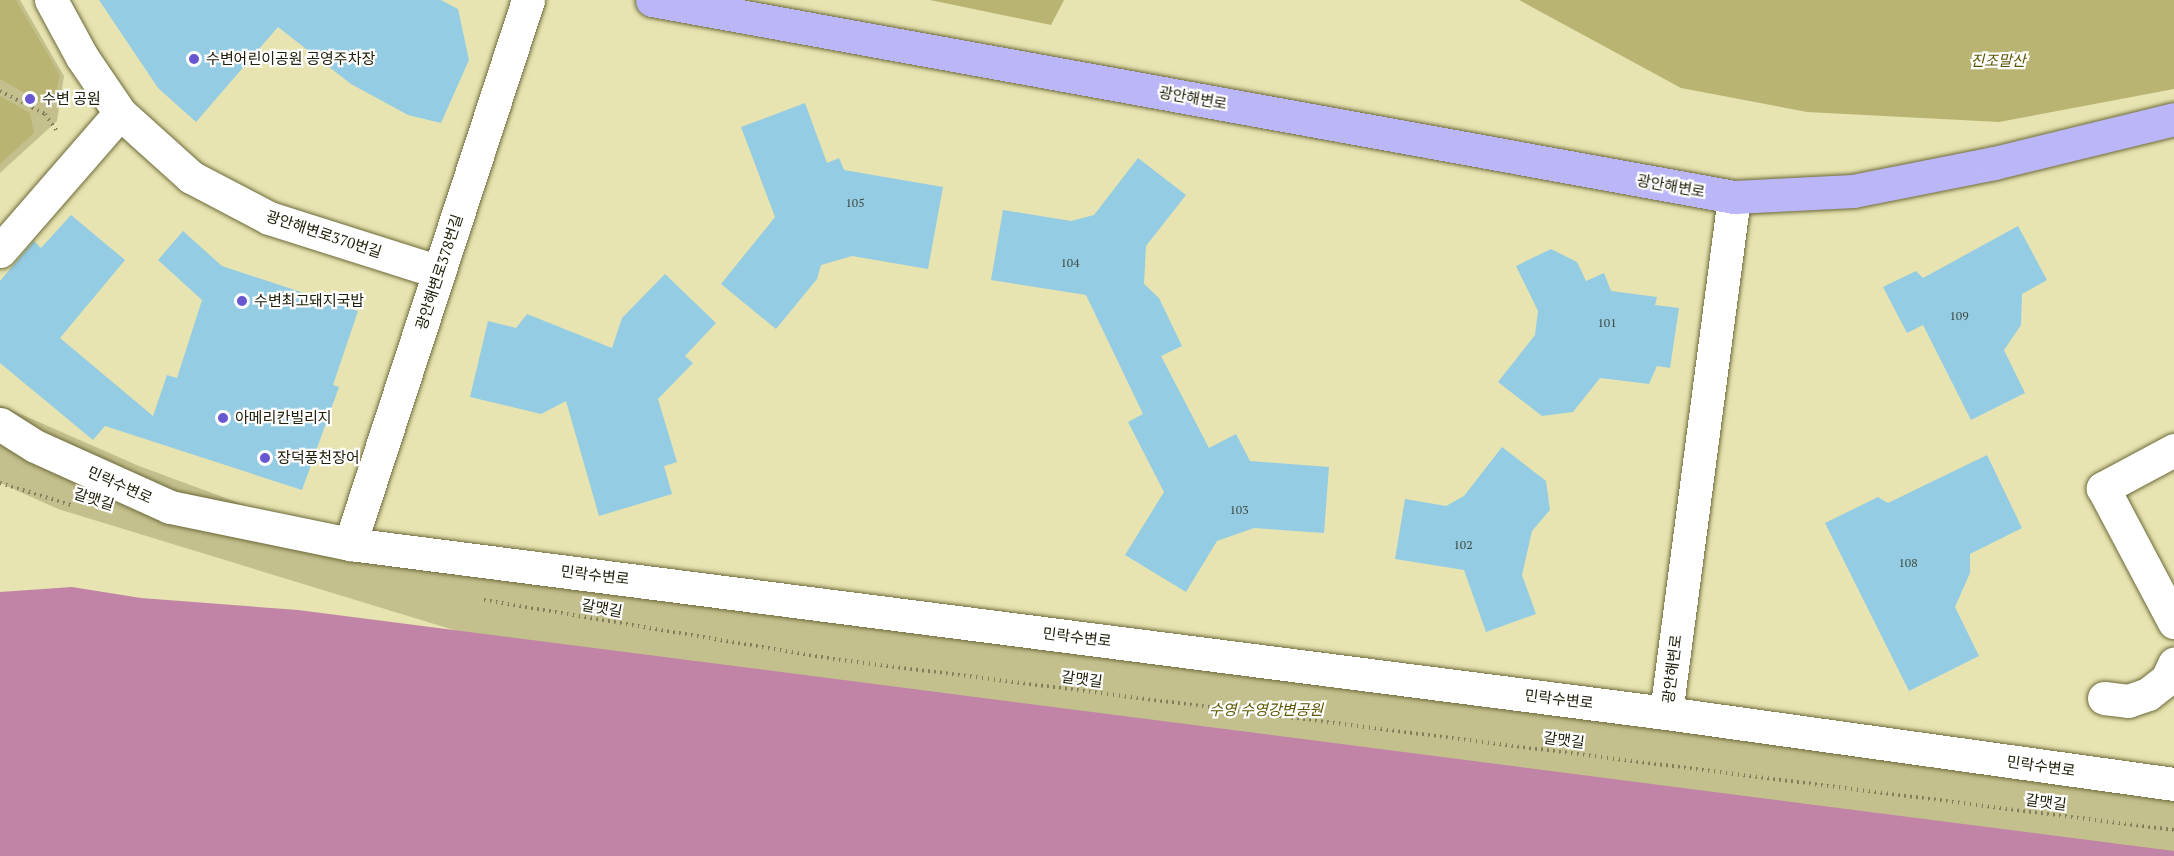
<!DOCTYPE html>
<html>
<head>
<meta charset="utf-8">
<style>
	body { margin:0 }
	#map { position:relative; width:2174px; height:856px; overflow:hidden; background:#e7e4b1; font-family:"PT Serif","Noto Sans KR",serif }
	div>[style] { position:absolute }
	.green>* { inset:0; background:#c3c08d }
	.forest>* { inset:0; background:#b9b472 }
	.water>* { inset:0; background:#c184a6 }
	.building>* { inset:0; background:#94cce3 }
	.path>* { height:4px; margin-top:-2px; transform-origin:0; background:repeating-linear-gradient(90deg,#817f5c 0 1.5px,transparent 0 6px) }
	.roads { filter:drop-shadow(0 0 2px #6d6a3b) drop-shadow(0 0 2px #6d6a3b) }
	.minor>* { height:33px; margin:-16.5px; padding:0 16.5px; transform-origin:16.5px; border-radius:16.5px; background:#fff }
	.major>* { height:33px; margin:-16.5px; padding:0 16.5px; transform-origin:16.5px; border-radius:16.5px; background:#bbb6f8 }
	.dots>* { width:16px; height:16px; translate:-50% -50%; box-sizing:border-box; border:3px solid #fff; border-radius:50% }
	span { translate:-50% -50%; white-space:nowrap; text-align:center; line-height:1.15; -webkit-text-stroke:4.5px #fff; paint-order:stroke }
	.number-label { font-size:12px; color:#3e4b42 }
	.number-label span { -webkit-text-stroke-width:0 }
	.poi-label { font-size:15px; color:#21200c }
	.left { translate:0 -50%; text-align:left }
	.park-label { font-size:15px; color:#5b5500; font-style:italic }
	.street-label { font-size:15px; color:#21200c }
</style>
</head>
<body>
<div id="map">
	<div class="green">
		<div style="clip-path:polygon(0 0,20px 0,64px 76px,57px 121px,0 173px)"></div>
		<div style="clip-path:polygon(0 405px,139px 466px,350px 544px,2174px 796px,2174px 856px,503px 645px,58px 509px,0 483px)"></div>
	</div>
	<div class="forest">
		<div style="clip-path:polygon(0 0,16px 0,60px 75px,54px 100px,42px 103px,0 79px)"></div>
		<div style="clip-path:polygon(930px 0,1064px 0,1051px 25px)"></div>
		<div style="clip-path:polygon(1519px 0,2174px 0,2174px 89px,1999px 122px,1807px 112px,1681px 88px)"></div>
		<div style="clip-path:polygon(0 96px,30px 113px,34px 133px,0 164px)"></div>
	</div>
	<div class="water">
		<div style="clip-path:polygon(72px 587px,141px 598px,298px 610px,2174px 851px,2174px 856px,0 856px,0 592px)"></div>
	</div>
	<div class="building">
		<div style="clip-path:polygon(99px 0,441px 0,458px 9px,469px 60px,441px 123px,408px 115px,351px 84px,278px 27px,196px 122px,158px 88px)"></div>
		<div style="clip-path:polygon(805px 103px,827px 163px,839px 158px,844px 170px,943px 187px,928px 269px,852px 256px,821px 265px,817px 279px,776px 329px,721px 284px,775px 217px,741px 127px)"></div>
		<div style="clip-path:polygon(1138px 158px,1186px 195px,1146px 246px,1144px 284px,1159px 298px,1182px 346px,1161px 356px,1209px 448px,1236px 434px,1250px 461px,1329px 467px,1324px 533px,1254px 528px,1217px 541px,1186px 592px,1125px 555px,1164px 492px,1128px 422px,1143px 414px,1086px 295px,991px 280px,1003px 210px,1071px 221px,1094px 215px)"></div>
		<div style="clip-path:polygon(71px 215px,125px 260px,60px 338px,153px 416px,167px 375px,177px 378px,202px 300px,158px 260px,183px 231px,222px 266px,358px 311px,333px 385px,339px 387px,302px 490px,105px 426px,93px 440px,0 363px,0 281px,34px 241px,41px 248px)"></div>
		<div style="clip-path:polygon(2018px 226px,2047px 280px,2022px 294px,2021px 325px,2004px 350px,2025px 393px,1971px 420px,1923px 325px,1907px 333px,1883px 287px,1916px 271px,1923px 278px)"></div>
		<div style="clip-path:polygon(1551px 249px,1577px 262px,1586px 281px,1604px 273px,1611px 291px,1657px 297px,1655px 305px,1679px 308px,1670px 368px,1657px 366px,1649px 384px,1600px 378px,1573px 412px,1542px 416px,1498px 382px,1535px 335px,1538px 311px,1516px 266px)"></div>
		<div style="clip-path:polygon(665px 274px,716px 323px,685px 356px,693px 363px,658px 399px,677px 462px,664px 466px,672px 494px,599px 516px,566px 401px,541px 414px,470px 397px,488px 321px,516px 328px,527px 314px,612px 348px,622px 318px)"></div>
		<div style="clip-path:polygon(1502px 447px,1546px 481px,1550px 510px,1532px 531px,1522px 575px,1536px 614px,1486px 632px,1464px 570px,1395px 559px,1405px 499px,1446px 506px,1464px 496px)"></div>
		<div style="clip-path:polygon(1987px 455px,2022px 528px,1970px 554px,1970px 573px,1955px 607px,1979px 656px,1909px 691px,1825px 523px,1878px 497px,1888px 503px)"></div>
	</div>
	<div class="path">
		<div style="left:0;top:91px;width:51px;rotate:27.1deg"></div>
		<div style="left:45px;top:114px;width:21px;rotate:55deg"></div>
		<div style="left:0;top:483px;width:74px;rotate:17.2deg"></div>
		<div style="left:484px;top:600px;width:354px;rotate:9.6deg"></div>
		<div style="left:833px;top:659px;width:1352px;rotate:7.27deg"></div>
	</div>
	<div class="roads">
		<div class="minor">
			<div style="left:51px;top:0;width:65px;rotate:61.5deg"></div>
			<div style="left:82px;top:57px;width:68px;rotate:55.8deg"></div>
			<div style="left:120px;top:113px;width:96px;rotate:42deg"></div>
			<div style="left:191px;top:177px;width:88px;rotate:27.7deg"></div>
			<div style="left:269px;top:218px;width:178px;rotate:17.6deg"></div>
			<div style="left:0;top:251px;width:183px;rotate:-49deg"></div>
			<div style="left:0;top:424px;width:41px;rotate:32.2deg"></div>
			<div style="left:35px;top:446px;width:148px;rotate:24.3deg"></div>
			<div style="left:170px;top:507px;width:184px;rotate:11.6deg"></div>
			<div style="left:350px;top:544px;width:1327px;rotate:7.32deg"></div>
			<div style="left:1666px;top:713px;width:513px;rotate:7.96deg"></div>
			<div style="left:2174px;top:450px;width:81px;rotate:151.8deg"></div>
			<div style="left:2103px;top:488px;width:152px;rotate:62.1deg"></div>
			<div style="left:350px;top:544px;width:572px;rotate:-71.88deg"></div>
			<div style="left:2104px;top:698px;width:24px;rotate:7deg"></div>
			<div style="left:2128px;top:701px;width:21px;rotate:-19deg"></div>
			<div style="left:2148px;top:694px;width:24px;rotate:-38deg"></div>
			<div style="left:2167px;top:679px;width:17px;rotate:-65deg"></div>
			<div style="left:1666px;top:713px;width:520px;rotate:-82.49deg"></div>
		</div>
		<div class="major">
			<div style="left:652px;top:0;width:1100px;rotate:10.32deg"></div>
			<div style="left:1734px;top:197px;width:119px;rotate:-2.9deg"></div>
			<div style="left:1853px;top:191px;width:144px;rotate:-11.2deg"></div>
			<div style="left:1994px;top:163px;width:185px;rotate:-13.7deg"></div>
		</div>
	</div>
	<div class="dots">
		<div style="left:194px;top:59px;background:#6656d0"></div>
		<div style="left:30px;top:99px;background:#6656d0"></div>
		<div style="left:242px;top:301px;background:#6656d0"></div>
		<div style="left:223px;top:418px;background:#6656d0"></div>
		<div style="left:265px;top:458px;background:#6656d0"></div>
	</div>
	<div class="number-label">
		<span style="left:855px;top:203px">105</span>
		<span style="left:1070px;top:263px">104</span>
		<span style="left:1959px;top:316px">109</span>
		<span style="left:1607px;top:323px">101</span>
		<span style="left:1239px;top:510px">103</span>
		<span style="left:1463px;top:545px">102</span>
		<span style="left:1908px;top:563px">108</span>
	</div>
	<div class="poi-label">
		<span class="left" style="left:206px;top:59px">수변어린이공원 공영주차장</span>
		<span class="left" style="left:42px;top:99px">수변 공원</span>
		<span class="left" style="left:254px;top:301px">수변최고돼지국밥</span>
		<span class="left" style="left:235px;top:418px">아메리칸빌리지</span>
		<span class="left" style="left:277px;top:458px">장덕풍천장어</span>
	</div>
	<div class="park-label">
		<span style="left:1998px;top:61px">진조말산</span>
		<span style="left:1266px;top:710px">수영 수영강변공원</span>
	</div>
	<div class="street-label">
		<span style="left:1193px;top:98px;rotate:10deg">광안해변로</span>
		<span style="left:1671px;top:186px;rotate:10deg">광안해변로</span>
		<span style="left:324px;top:234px;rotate:18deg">광안해변로370번길</span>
		<span style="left:439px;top:272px;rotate:-72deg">광안해변로378번길</span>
		<span style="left:120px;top:485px;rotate:24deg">민락수변로</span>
		<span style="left:94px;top:499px;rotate:17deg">갈맷길</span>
		<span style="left:595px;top:575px;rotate:7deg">민락수변로</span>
		<span style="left:602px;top:608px;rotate:10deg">갈맷길</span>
		<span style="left:1077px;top:637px;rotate:7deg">민락수변로</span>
		<span style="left:1672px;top:669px;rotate:-83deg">광안해변로</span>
		<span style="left:1082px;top:679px;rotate:7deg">갈맷길</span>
		<span style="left:1559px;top:699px;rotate:7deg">민락수변로</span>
		<span style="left:1564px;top:740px;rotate:7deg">갈맷길</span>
		<span style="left:2041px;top:766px;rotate:8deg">민락수변로</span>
		<span style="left:2046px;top:802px;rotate:7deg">갈맷길</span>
	</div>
</div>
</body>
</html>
